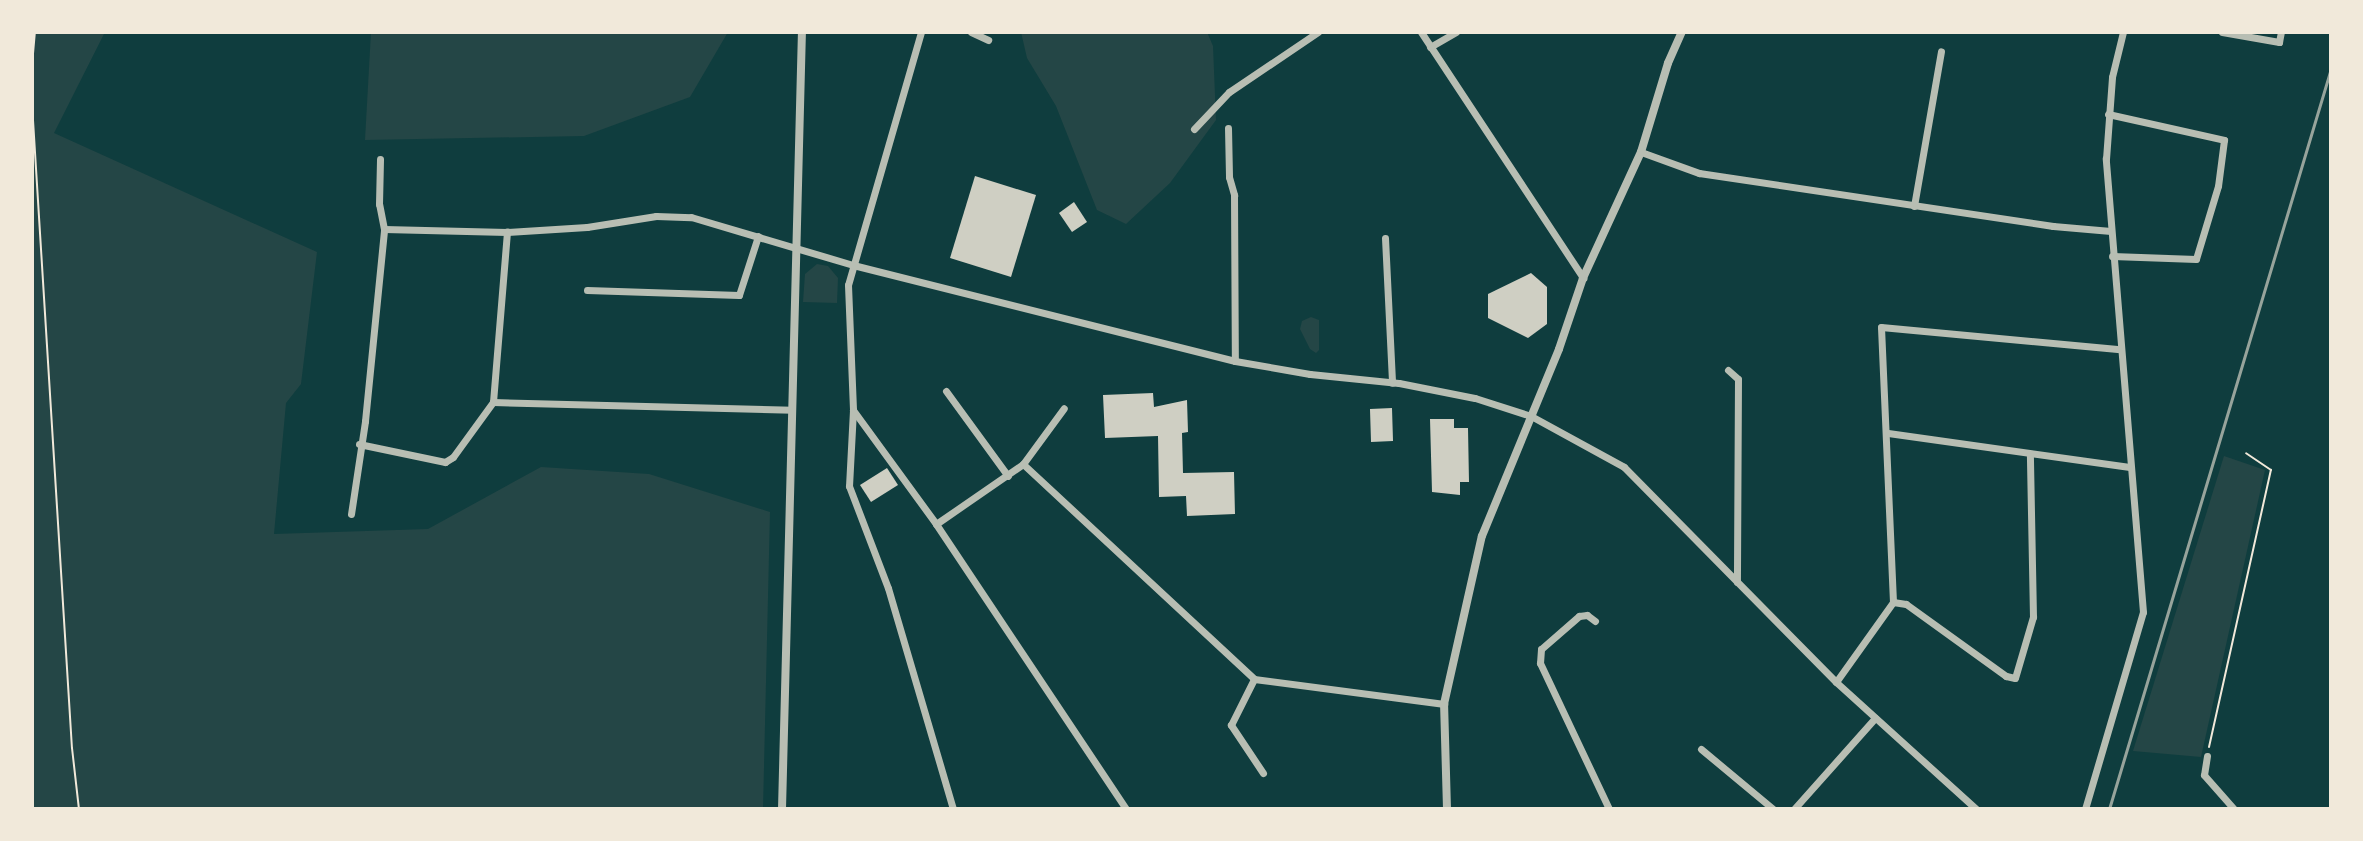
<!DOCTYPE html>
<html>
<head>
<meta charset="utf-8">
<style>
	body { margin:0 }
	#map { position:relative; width:2363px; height:841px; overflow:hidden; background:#0f3d3e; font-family:"Noto Sans",sans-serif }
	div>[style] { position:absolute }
	.green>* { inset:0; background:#244646 }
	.building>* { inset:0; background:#cfcfc3 }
	.path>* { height:2px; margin:-1px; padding:0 1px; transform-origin:1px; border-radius:1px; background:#f1e9da }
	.minor>* { height:7px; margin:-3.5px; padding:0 3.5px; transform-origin:3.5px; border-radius:3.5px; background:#b8beb3 }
	.tertiary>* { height:8px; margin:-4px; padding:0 4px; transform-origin:4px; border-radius:4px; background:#b8beb3 }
	.rail>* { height:3px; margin:-1.5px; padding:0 1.5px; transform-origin:1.5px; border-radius:1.5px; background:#97a49c }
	span { translate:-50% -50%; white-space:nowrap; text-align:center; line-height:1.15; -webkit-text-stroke:8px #f1e9da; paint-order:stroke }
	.frame { position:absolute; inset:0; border:34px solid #f1e9da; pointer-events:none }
</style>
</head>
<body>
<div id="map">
	<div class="green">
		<div style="clip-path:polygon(32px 32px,105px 32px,54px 133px,317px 252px,301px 384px,286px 403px,274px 534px,428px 529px,541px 467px,649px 474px,770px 512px,763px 809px,32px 809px)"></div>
		<div style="clip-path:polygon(371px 32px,728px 32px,690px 97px,584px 136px,365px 140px)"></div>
		<div style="clip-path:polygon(1021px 32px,1207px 32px,1213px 46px,1216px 120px,1170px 183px,1126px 224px,1097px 210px,1056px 106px,1027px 58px)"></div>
		<div style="clip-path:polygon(817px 264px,828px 266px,838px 278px,837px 303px,803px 302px,805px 274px)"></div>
		<div style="clip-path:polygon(1311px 317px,1319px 320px,1319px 350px,1316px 353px,1310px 349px,1300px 329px,1302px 321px)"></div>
		<div style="clip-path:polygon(2224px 456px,2265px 470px,2201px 757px,2133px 751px)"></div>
	</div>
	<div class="building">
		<div style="clip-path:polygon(975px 176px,1036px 195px,1011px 277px,950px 258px)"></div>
		<div style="clip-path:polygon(1074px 202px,1087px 222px,1072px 232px,1059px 213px)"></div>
		<div style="clip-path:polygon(1531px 273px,1547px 287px,1547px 324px,1528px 338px,1488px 318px,1488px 294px)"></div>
		<div style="clip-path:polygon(1153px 393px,1154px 407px,1187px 400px,1188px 432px,1182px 433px,1183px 473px,1234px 472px,1235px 514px,1187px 516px,1186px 496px,1159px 497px,1158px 436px,1105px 438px,1103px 395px)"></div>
		<div style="clip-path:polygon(1392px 408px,1393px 441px,1371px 442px,1370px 409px)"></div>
		<div style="clip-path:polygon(1430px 419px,1454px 419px,1454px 428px,1468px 428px,1469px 482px,1460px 482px,1460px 495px,1432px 492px)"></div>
		<div style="clip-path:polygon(887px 468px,898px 485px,871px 502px,860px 485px)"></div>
	</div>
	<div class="path">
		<div style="left:32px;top:65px;width:33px;rotate:-85deg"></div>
		<div style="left:32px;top:104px;width:645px;rotate:86.45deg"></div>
		<div style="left:72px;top:748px;width:61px;rotate:83.5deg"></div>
		<div style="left:2209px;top:747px;width:284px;rotate:-77.4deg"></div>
		<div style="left:2271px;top:470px;width:30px;rotate:-146deg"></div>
	</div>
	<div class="minor">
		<div style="left:921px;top:32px;width:263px;rotate:106.1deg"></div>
		<div style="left:848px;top:285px;width:125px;rotate:87.7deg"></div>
		<div style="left:853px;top:410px;width:76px;rotate:93deg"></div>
		<div style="left:849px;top:486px;width:109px;rotate:69.1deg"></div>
		<div style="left:888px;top:588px;width:230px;rotate:73.6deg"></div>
		<div style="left:971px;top:32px;width:19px;rotate:25deg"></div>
		<div style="left:1421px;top:32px;width:295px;rotate:56.6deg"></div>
		<div style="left:2222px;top:32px;width:58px;rotate:10deg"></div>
		<div style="left:2279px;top:42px;width:10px;rotate:-79deg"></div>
		<div style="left:1430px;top:47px;width:30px;rotate:-30deg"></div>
		<div style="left:2108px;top:114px;width:119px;rotate:12.6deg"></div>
		<div style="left:2224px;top:140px;width:46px;rotate:97.4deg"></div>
		<div style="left:2218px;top:186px;width:76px;rotate:106.8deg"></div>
		<div style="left:2196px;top:259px;width:84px;rotate:-178deg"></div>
		<div style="left:1228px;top:128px;width:49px;rotate:88.8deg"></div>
		<div style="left:1229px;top:177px;width:19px;rotate:74deg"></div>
		<div style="left:1234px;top:195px;width:166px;rotate:89.7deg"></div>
		<div style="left:1194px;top:129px;width:51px;rotate:-46.6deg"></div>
		<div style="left:1229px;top:92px;width:107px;rotate:-34deg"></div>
		<div style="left:1641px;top:152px;width:62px;rotate:19.9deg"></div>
		<div style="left:1699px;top:173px;width:358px;rotate:8.5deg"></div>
		<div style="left:2053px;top:226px;width:58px;rotate:4.9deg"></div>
		<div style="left:1914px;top:206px;width:157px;rotate:-80.1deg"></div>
		<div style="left:384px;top:229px;width:123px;rotate:1.4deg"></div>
		<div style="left:507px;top:232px;width:80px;rotate:-3.6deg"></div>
		<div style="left:587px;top:227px;width:70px;rotate:-9.1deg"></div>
		<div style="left:656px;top:216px;width:35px;rotate:2deg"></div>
		<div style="left:691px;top:217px;width:169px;rotate:16.5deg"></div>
		<div style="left:853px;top:265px;width:394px;rotate:14.1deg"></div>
		<div style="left:1235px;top:361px;width:76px;rotate:9.8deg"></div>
		<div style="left:1310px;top:374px;width:89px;rotate:5.8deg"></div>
		<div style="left:1399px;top:383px;width:77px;rotate:11.2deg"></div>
		<div style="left:1475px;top:398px;width:59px;rotate:17.8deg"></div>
		<div style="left:1531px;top:416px;width:106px;rotate:28.7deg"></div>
		<div style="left:1624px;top:467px;width:302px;rotate:45.4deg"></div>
		<div style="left:1836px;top:682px;width:189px;rotate:42.2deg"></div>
		<div style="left:1385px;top:238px;width:145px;rotate:87.2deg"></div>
		<div style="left:587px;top:290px;width:152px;rotate:1.9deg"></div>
		<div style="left:739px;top:295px;width:62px;rotate:-72.1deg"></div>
		<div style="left:1728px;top:370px;width:13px;rotate:42deg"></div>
		<div style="left:1738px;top:379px;width:203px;rotate:90.3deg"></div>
		<div style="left:946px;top:391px;width:105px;rotate:53.9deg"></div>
		<div style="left:493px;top:402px;width:299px;rotate:1.5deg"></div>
		<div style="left:853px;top:410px;width:141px;rotate:53.9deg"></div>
		<div style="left:936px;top:524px;width:343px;rotate:56.3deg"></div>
		<div style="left:1888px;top:433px;width:244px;rotate:8deg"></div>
		<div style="left:359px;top:444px;width:88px;rotate:11.8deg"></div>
		<div style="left:445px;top:462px;width:9px;rotate:-32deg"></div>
		<div style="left:453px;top:457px;width:68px;rotate:-54deg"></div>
		<div style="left:493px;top:402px;width:171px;rotate:-85.3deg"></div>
		<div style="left:1023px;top:464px;width:316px;rotate:42.9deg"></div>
		<div style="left:351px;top:514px;width:94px;rotate:-81.4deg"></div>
		<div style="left:365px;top:421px;width:193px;rotate:-84.3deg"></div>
		<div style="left:384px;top:229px;width:25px;rotate:-101deg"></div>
		<div style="left:379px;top:204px;width:45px;rotate:-88.7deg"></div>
		<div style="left:936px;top:524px;width:106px;rotate:-34.6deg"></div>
		<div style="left:1023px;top:464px;width:69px;rotate:-53.8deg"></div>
		<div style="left:1893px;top:602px;width:13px;rotate:9deg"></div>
		<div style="left:1906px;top:604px;width:123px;rotate:35.8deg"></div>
		<div style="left:2006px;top:676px;width:9px;rotate:13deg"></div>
		<div style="left:2015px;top:678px;width:64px;rotate:-73.6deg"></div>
		<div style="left:2033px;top:617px;width:163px;rotate:-91.1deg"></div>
		<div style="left:1595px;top:621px;width:10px;rotate:-143deg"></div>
		<div style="left:1587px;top:615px;width:8px;rotate:173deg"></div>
		<div style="left:1579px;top:616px;width:50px;rotate:139deg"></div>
		<div style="left:1541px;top:649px;width:14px;rotate:94deg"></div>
		<div style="left:1540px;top:663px;width:161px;rotate:64.7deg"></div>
		<div style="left:1836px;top:682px;width:98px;rotate:-54.5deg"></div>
		<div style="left:1893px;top:602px;width:275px;rotate:-92.5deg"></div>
		<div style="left:1881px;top:327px;width:240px;rotate:5.3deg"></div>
		<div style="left:1701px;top:749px;width:94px;rotate:39.8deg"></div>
		<div style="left:2207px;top:756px;width:19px;rotate:99deg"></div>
		<div style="left:2204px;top:775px;width:45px;rotate:48.6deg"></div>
		<div style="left:1263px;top:773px;width:58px;rotate:-123.7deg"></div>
		<div style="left:1231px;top:725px;width:51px;rotate:-63.4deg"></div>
		<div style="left:1254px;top:679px;width:192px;rotate:7.5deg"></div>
		<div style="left:1794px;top:809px;width:122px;rotate:-48.3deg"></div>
		<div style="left:2085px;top:809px;width:205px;rotate:-73.6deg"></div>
		<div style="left:2143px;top:612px;width:455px;rotate:-94.7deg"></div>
		<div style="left:2106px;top:159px;width:82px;rotate:-85.8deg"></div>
		<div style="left:2112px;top:77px;width:46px;rotate:-76.3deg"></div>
	</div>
	<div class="tertiary">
		<div style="left:782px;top:809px;width:777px;rotate:-88.53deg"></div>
		<div style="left:1447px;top:809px;width:105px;rotate:-91.6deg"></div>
		<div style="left:1444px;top:704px;width:172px;rotate:-77.3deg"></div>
		<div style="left:1482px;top:536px;width:202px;rotate:-67.6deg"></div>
		<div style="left:1559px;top:349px;width:75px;rotate:-71.3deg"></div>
		<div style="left:1583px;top:278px;width:139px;rotate:-65.3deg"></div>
		<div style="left:1641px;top:152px;width:93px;rotate:-73.1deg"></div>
		<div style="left:1668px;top:63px;width:34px;rotate:-66deg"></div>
	</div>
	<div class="rail">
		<div style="left:2109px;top:809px;width:774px;rotate:-73.32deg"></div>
	</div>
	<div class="frame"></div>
</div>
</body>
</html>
